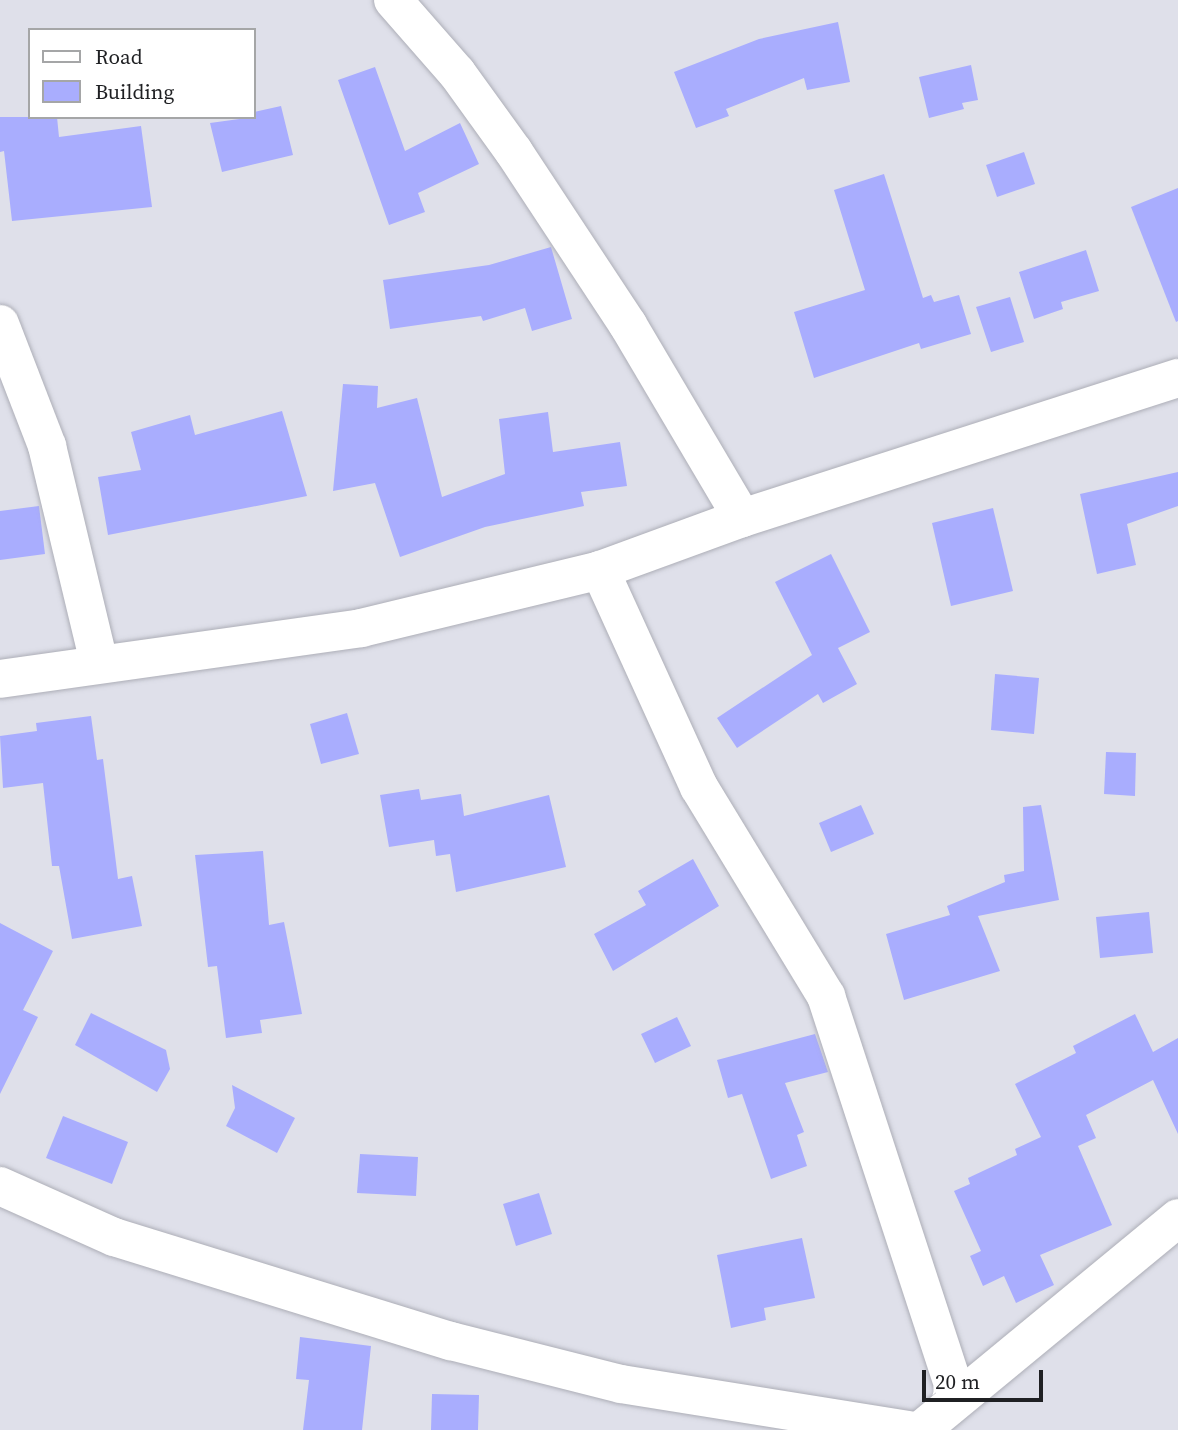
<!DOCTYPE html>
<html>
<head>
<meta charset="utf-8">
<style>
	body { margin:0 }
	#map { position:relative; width:1178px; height:1430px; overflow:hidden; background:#dfe0ea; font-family:"Source Serif 4",serif }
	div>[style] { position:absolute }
	.building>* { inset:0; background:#a9adfe }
	.roads { filter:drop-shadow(0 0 2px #adaeb7) drop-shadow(0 0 2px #adaeb7) }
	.minor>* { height:38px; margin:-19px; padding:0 19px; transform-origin:19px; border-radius:19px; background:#fff }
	span { translate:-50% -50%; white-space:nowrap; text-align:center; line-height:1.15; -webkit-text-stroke:5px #fff; paint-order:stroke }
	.legend { position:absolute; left:28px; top:28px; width:228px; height:91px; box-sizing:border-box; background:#fff; border:2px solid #a5a6a7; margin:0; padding:9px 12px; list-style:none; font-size:21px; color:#1f2023 }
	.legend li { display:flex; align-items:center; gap:14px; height:35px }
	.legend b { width:35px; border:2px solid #a5a6a7 }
	.scale { position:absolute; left:922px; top:1370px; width:121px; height:32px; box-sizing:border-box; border:4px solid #1f2023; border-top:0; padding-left:9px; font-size:21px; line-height:24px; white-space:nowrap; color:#1f2023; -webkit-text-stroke:5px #fff; paint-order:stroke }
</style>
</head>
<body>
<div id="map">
	<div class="building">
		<div style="clip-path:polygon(838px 22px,850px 82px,807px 90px,804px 78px,726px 109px,729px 116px,696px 128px,674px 72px,759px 39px)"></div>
		<div style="clip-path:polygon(971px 65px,978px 100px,962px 103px,964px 109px,929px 118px,919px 77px)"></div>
		<div style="clip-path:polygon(375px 67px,405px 151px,460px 123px,479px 164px,418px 193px,425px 212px,389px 225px,338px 80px)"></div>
		<div style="clip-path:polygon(281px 106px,293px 155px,222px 172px,210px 123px,254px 117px,254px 112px)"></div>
		<div style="clip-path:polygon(0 117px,57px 117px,59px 137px,141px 126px,152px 207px,12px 221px,4px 151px,0 152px)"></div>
		<div style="clip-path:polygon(1024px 152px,1035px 184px,997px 197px,986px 165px)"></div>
		<div style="clip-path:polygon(884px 174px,923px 298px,931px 295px,934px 302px,959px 295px,971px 334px,921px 349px,919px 343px,814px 378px,794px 312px,865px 290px,834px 190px)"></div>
		<div style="clip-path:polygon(1178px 188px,1178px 321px,1176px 322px,1131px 207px)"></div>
		<div style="clip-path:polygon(551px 247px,572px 319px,532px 331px,525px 308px,483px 321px,481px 316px,390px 329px,383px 280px,489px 265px)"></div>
		<div style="clip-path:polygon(1086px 250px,1099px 291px,1061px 302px,1063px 309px,1034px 319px,1019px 272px)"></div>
		<div style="clip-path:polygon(1010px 297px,1024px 342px,991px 352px,976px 307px)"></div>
		<div style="clip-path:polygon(343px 384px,378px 386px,377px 408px,417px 398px,442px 497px,505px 474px,499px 419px,548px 412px,553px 452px,620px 442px,627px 486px,581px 492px,584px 506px,485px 527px,400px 557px,375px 483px,333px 491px)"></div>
		<div style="clip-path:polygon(282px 411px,307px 496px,108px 535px,98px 477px,141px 470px,131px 432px,190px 415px,195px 435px)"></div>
		<div style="clip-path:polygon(1178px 472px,1178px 506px,1127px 524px,1136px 565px,1097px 574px,1080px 494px)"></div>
		<div style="clip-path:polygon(39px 506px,45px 554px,0 560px,0 511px)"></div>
		<div style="clip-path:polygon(993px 508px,1013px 591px,951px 606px,932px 523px)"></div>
		<div style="clip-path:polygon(831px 554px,870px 632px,838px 648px,857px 684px,823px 703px,818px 694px,737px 748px,717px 718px,812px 655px,775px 582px)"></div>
		<div style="clip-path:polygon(995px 674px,1039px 678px,1034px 734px,991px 730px)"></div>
		<div style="clip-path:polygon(347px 713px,359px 754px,321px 764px,310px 724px)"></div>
		<div style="clip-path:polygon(91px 716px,97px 760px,103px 759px,118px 879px,132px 876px,142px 926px,72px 939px,59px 866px,52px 866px,43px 783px,3px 788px,0 736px,37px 731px,36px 723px)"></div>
		<div style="clip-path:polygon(1106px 752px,1136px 753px,1135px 796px,1104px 794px)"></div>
		<div style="clip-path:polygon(419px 789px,421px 800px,461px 794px,464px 816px,549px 795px,566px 867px,456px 892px,450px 854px,436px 856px,434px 840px,389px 847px,380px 795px)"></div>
		<div style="clip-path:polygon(861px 805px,874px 834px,831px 852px,819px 823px)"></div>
		<div style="clip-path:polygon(1041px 805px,1059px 900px,978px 916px,1000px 971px,904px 1000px,886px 934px,950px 915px,947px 906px,1005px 882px,1004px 875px,1024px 871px,1023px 807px)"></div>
		<div style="clip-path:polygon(263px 851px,269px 925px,284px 922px,302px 1014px,260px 1020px,262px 1033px,226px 1038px,217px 966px,208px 967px,195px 855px)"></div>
		<div style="clip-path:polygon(693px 859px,719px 906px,613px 971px,594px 934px,646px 905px,638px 891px)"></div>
		<div style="clip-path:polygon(1149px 912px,1153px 953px,1100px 958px,1096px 917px)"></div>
		<div style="clip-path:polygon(0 923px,53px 951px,23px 1010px,38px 1017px,0 1094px)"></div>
		<div style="clip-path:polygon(91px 1013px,166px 1050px,170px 1069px,157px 1092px,75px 1045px)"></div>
		<div style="clip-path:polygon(1135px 1014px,1153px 1052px,1178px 1038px,1178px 1134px,1153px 1080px,1086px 1115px,1096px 1138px,1078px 1146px,1112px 1225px,1040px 1255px,1054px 1285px,1016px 1303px,1004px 1276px,983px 1286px,970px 1256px,981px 1251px,954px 1191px,970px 1184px,968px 1178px,1017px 1155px,1015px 1149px,1041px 1137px,1015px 1084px,1076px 1053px,1073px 1046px)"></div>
		<div style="clip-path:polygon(677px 1017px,691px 1046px,655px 1063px,641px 1034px)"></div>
		<div style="clip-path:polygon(815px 1034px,828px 1072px,785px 1083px,804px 1132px,797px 1135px,807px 1166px,771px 1179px,742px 1094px,728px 1098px,717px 1060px)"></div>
		<div style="clip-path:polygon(232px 1085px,295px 1118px,277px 1153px,226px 1126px,235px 1108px)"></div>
		<div style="clip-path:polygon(63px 1116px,128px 1142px,112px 1184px,46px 1158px)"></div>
		<div style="clip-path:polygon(360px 1154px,418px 1157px,416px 1196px,357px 1193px)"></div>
		<div style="clip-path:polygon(539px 1193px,552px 1234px,516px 1246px,503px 1204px)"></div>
		<div style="clip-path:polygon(802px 1238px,815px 1298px,764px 1308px,766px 1320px,731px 1328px,717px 1255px)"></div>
		<div style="clip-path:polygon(300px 1337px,371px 1346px,362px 1430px,303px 1430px,309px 1380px,296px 1379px)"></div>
		<div style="clip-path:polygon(432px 1394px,479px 1395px,478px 1430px,431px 1430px)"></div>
	</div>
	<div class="roads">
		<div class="minor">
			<div style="left:393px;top:0;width:97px;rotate:48.8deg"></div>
			<div style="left:457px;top:73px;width:97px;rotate:54.2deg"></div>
			<div style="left:514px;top:152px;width:207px;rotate:56.6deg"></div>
			<div style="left:628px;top:325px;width:224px;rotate:59.4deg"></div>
			<div style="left:0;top:324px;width:131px;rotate:68.9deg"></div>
			<div style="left:47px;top:446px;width:223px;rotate:76.5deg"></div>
			<div style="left:600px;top:570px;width:239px;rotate:65.5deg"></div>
			<div style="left:699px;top:787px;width:245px;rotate:58.7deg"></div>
			<div style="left:826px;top:996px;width:422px;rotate:71.9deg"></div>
			<div style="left:0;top:679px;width:365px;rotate:-8deg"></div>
			<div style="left:361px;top:628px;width:246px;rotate:-13.6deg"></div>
			<div style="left:600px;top:570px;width:151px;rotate:-20.1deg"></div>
			<div style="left:742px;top:518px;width:458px;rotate:-17.8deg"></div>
			<div style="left:0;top:1186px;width:125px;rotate:24.1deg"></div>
			<div style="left:114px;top:1237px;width:353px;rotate:17.2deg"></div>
			<div style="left:451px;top:1341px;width:175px;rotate:14.2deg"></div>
			<div style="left:621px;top:1384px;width:291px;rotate:9.1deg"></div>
			<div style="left:921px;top:1430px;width:333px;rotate:-39.5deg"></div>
		</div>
	</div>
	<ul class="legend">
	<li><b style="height:9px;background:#fff"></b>Road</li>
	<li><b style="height:19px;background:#a9adfe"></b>Building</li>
	</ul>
	<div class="scale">20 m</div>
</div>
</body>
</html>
